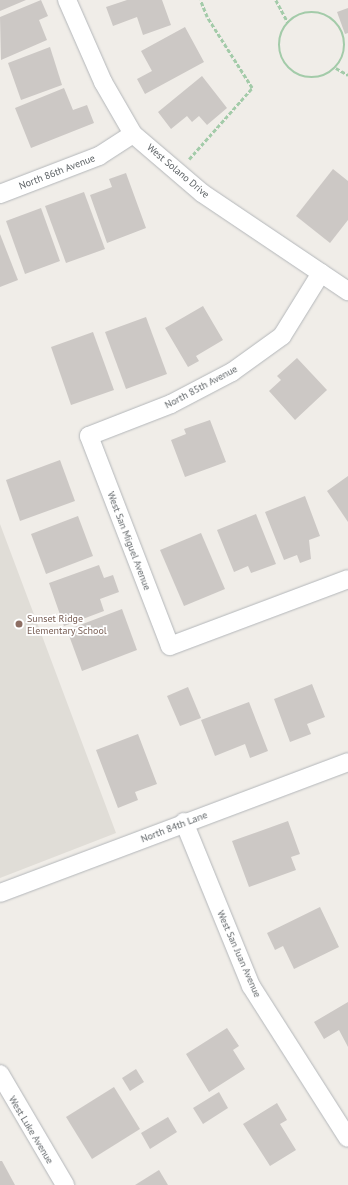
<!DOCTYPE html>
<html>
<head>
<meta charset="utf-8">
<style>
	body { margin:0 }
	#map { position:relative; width:348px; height:1185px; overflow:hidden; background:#f0ede8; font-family:"PT Sans",sans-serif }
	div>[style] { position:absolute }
	.education>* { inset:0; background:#e0ddd7 }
	.building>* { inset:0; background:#ccc8c5 }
	.path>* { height:2.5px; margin-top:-1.25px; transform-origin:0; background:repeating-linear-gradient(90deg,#a3cba9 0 4px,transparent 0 6px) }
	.path>.ring { margin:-1.25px; padding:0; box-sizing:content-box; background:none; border:2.5px solid #a3cba9; border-radius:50% }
	.roads { filter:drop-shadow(0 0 1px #b3b6b9) drop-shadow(0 0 1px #b3b6b9) }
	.street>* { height:18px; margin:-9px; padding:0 9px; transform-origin:9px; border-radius:9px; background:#fff }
	.dots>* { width:11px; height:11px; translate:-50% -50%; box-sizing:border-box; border:2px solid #fff; border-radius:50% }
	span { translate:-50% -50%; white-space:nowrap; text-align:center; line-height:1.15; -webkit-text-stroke:3.5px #fff; paint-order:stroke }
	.street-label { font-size:10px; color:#5f6467 }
	.education-label { font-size:10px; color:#785e54 }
	.left { translate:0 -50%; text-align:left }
</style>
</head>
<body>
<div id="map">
	<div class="education">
		<div style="clip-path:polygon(0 524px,116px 833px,0 878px)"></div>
	</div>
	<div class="building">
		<div style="clip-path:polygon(0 0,26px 0,0 11px)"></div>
		<div style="clip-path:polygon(41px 0,48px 16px,39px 20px,47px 40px,1px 60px,0 17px)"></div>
		<div style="clip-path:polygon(127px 0,162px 0,171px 25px,143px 35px,137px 17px,113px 26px,106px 7px)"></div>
		<div style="clip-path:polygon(348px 8px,348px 33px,345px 34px,337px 12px)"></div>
		<div style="clip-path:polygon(185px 27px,204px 62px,145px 94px,137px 79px,152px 71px,141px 51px)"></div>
		<div style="clip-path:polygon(50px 47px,62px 85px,21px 100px,8px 63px)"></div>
		<div style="clip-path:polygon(202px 76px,227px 108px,207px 125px,199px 116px,192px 122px,187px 116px,171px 129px,158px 112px)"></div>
		<div style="clip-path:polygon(64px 88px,73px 110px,87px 105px,94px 123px,31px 148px,15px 108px)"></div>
		<div style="clip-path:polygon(333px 169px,348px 181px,348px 220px,330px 243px,296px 216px)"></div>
		<div style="clip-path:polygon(126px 173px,146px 228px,107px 243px,90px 195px,112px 187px,109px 179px)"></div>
		<div style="clip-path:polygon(84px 192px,105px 249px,66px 263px,45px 206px)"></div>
		<div style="clip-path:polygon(41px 208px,60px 261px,25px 274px,6px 221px)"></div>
		<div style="clip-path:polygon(0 234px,18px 280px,0 287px)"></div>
		<div style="clip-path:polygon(203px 306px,223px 340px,196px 356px,199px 361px,188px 367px,165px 328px)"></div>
		<div style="clip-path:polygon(146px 317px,167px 374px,126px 389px,105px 332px)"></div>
		<div style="clip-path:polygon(93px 332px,114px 390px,71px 405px,51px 347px)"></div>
		<div style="clip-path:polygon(297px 358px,327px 390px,295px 420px,269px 391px,281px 380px,277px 376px)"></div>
		<div style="clip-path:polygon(210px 420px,226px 462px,185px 477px,171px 440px,186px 434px,184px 429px)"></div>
		<div style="clip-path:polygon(60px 460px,75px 501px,20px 521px,6px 480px)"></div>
		<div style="clip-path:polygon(348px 476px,348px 522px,327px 491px)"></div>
		<div style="clip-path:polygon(305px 496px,320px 536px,309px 540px,311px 559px,300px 563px,297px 555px,284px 560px,265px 512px)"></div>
		<div style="clip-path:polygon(256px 514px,276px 564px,251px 573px,248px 566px,234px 572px,217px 530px)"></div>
		<div style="clip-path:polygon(78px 516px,93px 556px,46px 574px,31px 534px)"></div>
		<div style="clip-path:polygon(201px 533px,225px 589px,184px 606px,160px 550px)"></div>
		<div style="clip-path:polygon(99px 565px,104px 578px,113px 575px,119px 592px,100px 599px,104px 611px,64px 626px,49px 583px)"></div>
		<div style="clip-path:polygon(122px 609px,137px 650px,82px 671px,67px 630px)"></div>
		<div style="clip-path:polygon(312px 684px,325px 717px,307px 724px,311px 734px,290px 742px,274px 699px)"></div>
		<div style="clip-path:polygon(188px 687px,201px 718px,180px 726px,167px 696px)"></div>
		<div style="clip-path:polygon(249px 702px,268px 751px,250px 758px,245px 744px,215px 756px,201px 720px)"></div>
		<div style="clip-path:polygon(138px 734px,157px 784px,135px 792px,138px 800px,118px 808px,96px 750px)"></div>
		<div style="clip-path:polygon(288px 821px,300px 854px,291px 857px,296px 870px,249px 887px,232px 841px)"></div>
		<div style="clip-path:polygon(320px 907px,339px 947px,294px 969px,283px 946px,275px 950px,267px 933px)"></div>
		<div style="clip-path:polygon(348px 1002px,348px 1047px,339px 1030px,324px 1039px,314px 1022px)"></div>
		<div style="clip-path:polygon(227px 1028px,239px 1046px,233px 1050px,245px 1069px,209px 1092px,186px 1054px)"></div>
		<div style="clip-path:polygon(136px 1069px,144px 1082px,130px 1091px,122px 1078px)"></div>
		<div style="clip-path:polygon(114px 1087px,140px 1129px,92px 1159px,66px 1117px)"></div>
		<div style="clip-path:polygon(219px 1092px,228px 1108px,203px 1124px,193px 1108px)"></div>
		<div style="clip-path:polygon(277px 1103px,287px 1120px,280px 1124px,296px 1150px,270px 1166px,243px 1124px)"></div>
		<div style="clip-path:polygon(168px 1117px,177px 1132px,150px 1149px,141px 1133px)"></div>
		<div style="clip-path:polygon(0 1161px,2px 1161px,15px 1185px,0 1185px)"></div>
		<div style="clip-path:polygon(159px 1170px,168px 1185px,135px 1185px)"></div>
	</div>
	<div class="path">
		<div style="left:276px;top:0;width:26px;rotate:62deg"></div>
		<div class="ring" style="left:279px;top:12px;width:63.5px;height:63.5px"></div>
		<div style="left:336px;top:68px;width:14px;rotate:30deg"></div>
		<div style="left:189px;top:159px;width:95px;rotate:-48.4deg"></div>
		<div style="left:252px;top:88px;width:84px;rotate:-122.4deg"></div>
		<div style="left:207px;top:17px;width:18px;rotate:-112deg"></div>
	</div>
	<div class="roads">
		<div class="street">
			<div style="left:67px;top:0;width:90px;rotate:66.3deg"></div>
			<div style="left:103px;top:82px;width:60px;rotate:60deg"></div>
			<div style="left:133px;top:134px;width:91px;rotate:40.5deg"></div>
			<div style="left:202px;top:193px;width:176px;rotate:33.9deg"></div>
			<div style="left:0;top:194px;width:106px;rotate:-21deg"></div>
			<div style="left:99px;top:156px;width:40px;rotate:-32.9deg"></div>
			<div style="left:321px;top:273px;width:74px;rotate:121.8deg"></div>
			<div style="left:282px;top:336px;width:62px;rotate:144.2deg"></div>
			<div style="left:232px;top:372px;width:69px;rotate:152.3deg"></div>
			<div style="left:171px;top:404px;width:88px;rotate:158.7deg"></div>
			<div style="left:89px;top:436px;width:225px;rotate:68.9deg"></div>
			<div style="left:170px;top:646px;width:190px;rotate:-20.6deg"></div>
			<div style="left:184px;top:822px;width:177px;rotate:67.8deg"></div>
			<div style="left:251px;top:986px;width:180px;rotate:57.5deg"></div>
			<div style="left:0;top:893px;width:372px;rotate:-20.6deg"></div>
			<div style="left:0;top:1074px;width:129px;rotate:59.6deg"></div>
		</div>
	</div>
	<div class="dots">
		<div style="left:19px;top:624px;background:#8d6e63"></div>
	</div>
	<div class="street-label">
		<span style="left:178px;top:171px;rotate:40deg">West Solano Drive</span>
		<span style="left:57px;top:172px;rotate:-21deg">North 86th Avenue</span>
		<span style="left:201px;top:387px;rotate:-28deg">North 85th Avenue</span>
		<span style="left:129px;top:541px;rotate:69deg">West San Miguel Avenue</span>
		<span style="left:174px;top:827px;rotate:-21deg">North 84th Lane</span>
		<span style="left:239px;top:954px;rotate:66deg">West San Juan Avenue</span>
		<span style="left:31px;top:1130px;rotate:59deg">West Luke Avenue</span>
	</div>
	<div class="education-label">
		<span class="left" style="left:27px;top:624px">Sunset Ridge<br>Elementary School</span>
	</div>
</div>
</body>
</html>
